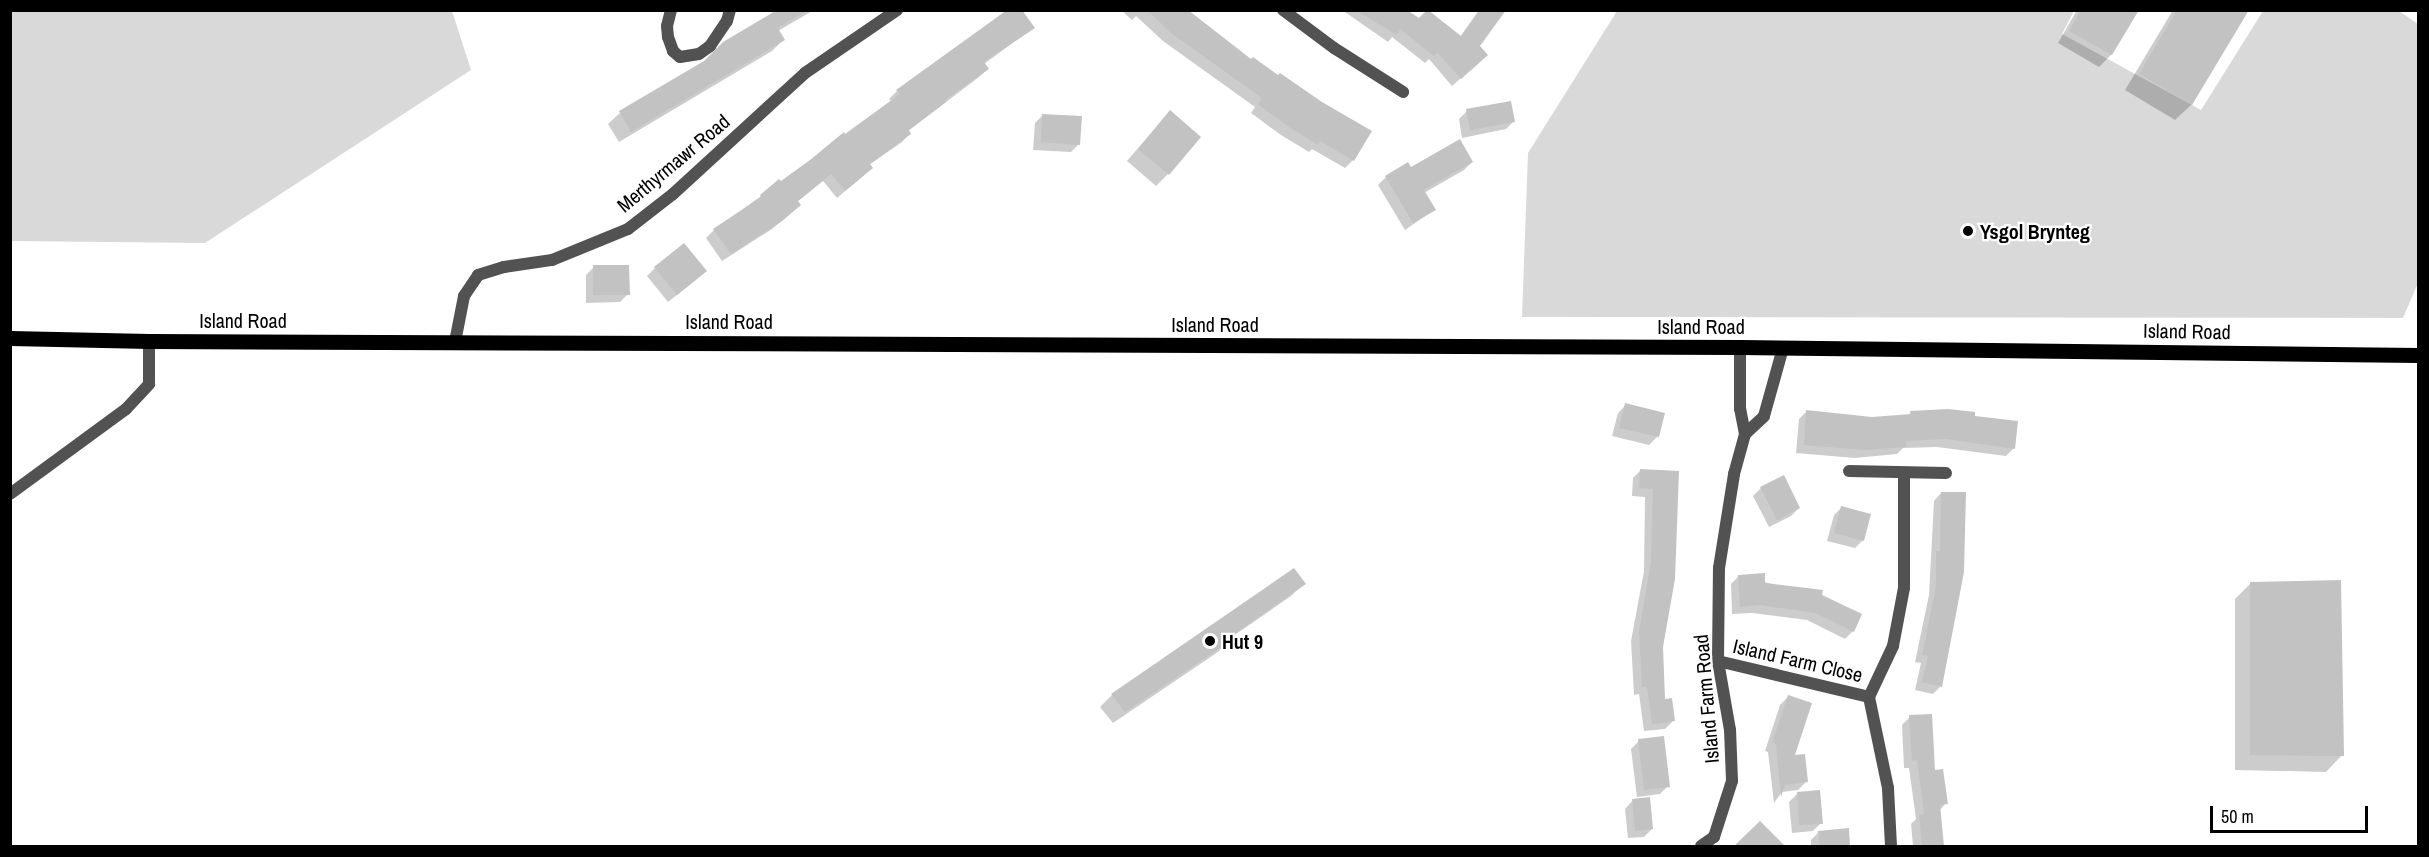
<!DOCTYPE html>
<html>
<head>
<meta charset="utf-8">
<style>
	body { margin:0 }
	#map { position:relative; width:2429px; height:857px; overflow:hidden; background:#fff; font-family:"Archivo Narrow",sans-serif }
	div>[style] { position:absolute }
	.green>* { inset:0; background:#d9d9d9 }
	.shadow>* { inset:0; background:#0003 }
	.building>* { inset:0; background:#c2c2c2 }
	.minor>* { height:12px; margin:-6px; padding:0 6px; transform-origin:6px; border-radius:6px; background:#525252 }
	.tertiary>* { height:12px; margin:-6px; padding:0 6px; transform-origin:6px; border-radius:6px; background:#525252 }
	.primary>* { height:15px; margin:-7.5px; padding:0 7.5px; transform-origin:7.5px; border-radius:7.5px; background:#000 }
	.dots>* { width:16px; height:16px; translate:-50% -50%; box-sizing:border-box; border:3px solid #fff; border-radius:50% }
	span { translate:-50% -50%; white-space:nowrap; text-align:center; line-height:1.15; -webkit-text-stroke:4.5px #fff; paint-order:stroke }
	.street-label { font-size:20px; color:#000 }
	.poi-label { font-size:20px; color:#000; font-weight:700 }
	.left { translate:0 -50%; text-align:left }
	.frame { position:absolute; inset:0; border:12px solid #000; pointer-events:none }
	.scale { position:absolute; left:2210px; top:806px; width:158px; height:27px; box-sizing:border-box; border:3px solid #000; border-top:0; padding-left:8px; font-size:18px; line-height:21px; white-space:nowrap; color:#000; -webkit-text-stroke:4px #fff; paint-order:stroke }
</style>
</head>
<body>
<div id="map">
	<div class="green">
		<div style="clip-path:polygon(11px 10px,452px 11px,471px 70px,205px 243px,11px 241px)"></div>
		<div style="clip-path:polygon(1617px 11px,2074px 11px,2062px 34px,2201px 110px,2263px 11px,2399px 11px,2418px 24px,2418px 283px,2403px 318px,1522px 317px,1528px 153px)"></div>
	</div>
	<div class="shadow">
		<div style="clip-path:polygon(774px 10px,814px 10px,778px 31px,783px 40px,772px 51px,619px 142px,608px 124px,620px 113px,705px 62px,775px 13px)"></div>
		<div style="clip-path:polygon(1121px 10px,1185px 10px,1353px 160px,1345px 168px,1312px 149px,1309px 152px,1281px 135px,1251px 113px,1255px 107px,1163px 41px,1136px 16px,1132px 20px)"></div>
		<div style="clip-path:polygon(1342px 10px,1404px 10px,1418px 19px,1426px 11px,1460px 37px,1479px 10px,1504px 10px,1478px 46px,1478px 63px,1452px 86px,1429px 59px,1425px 63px,1392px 37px,1388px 42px)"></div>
		<div style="clip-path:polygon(2077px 10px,2137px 10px,2111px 55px,2099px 67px,2058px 43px)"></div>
		<div style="clip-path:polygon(2173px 10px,2246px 10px,2191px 105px,2175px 120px,2125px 90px)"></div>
		<div style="clip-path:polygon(1033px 28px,984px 64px,987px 69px,979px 77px,908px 131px,909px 134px,902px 142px,869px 165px,863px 176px,837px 198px,823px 181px,797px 202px,791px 213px,772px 229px,722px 261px,706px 238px,714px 230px,892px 102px,889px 99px,897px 91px)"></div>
		<div style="clip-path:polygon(1467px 111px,1514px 121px,1506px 129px,1462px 138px,1459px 119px)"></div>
		<div style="clip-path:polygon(1043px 115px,1079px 144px,1071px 152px,1033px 150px,1035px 123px)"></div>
		<div style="clip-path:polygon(1158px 125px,1168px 174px,1156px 186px,1127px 161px)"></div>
		<div style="clip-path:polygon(1472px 162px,1464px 170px,1424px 193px,1434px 210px,1405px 230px,1378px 185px,1386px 177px,1410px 169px)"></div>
		<div style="clip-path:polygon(594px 267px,628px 294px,620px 302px,586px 303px,586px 275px)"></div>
		<div style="clip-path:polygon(655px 268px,697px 279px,668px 302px,647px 276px)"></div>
		<div style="clip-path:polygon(1626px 405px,1663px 414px,1657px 437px,1649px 445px,1612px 436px,1618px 413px)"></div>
		<div style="clip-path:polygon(1807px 411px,1872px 419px,1908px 416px,1911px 412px,1973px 418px,2014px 448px,2006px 456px,1937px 447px,1903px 448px,1897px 454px,1855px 458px,1796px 453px,1799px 419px)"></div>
		<div style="clip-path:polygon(1641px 470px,1677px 472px,1661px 647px,1664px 701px,1673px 721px,1665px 729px,1644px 731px,1639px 694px,1634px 695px,1631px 641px,1644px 571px,1645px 497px,1632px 496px,1633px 478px)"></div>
		<div style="clip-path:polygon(1761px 488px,1799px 508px,1791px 516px,1769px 527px,1753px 496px)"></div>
		<div style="clip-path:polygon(1941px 493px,1941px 686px,1933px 694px,1915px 690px,1921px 663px,1915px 662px,1929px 595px,1934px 501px)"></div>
		<div style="clip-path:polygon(1842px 507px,1863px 540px,1855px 548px,1827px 541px,1834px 515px)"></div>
		<div style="clip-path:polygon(1739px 576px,1821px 596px,1853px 631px,1845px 639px,1807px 620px,1752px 613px,1732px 614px,1731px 584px)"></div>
		<div style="clip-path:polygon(1304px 583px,1291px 596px,1229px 639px,1218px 652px,1113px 723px,1100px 707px,1112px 695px)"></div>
		<div style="clip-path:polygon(2251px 583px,2342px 755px,2326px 772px,2235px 770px,2235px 599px)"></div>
		<div style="clip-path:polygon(1788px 697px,1793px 757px,1806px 782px,1798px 790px,1782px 792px,1774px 803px,1768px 752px,1765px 751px,1780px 705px)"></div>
		<div style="clip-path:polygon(1910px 717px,1946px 803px,1939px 811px,1942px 846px,1913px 846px,1911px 824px,1916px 819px,1909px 768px,1904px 768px,1902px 725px)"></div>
		<div style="clip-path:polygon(1639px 741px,1668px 786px,1660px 794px,1637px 797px,1631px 749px)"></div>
		<div style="clip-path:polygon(1797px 794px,1821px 823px,1813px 831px,1792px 833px,1789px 802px)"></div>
		<div style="clip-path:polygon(1633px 800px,1652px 829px,1644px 837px,1628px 838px,1625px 809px)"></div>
		<div style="clip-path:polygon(1760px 823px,1778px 842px,1773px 846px,1736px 846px)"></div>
		<div style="clip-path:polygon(1848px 830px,1849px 846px,1811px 846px,1811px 840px,1819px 832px)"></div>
	</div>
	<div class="building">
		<div style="clip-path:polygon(777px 10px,808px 10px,778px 28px,785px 40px,631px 132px,619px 111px,704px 61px,723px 42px)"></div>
		<div style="clip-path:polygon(1007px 10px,1022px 10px,1035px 28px,984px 62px,989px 69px,945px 100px,946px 102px,909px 130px,911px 134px,870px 164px,873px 168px,845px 191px,831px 174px,798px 201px,801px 205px,782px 221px,731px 254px,713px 229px,761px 197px,760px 195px,779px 179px,781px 181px,810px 160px,844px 132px,845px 134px,900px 94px,896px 90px)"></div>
		<div style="clip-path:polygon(1147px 10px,1188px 10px,1251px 59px,1253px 57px,1278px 75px,1280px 73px,1322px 102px,1372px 131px,1354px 161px,1320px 141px,1318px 145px,1289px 127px,1258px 104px,1262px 98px,1171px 33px)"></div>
		<div style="clip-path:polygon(1355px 10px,1411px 10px,1410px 12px,1419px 18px,1428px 10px,1461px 36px,1480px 10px,1506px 10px,1480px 46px,1488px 55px,1461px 79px,1437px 52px,1434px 56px,1400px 29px,1397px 35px)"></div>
		<div style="clip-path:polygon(2081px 10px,2139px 10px,2112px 55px,2069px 31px)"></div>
		<div style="clip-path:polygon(2177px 10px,2249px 10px,2192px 105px,2139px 74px)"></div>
		<div style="clip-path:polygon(1511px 101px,1515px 122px,1470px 130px,1466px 109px)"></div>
		<div style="clip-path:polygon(1170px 110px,1201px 137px,1169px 175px,1138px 149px)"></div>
		<div style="clip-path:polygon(1042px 114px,1082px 116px,1080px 145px,1041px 142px)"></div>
		<div style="clip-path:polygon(1460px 139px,1473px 162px,1424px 190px,1436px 210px,1413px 223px,1385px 176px,1408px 162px,1411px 167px)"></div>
		<div style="clip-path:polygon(684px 243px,707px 271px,677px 295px,654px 267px)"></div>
		<div style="clip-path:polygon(593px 265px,629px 265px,630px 295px,593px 295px)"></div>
		<div style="clip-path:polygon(1625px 403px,1665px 413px,1659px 437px,1619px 428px)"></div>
		<div style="clip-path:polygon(1948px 409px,1975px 412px,1975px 416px,2018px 421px,2015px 449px,1946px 439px,1906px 441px,1906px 447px,1864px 450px,1804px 445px,1806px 410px,1872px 417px,1911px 414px,1910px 411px)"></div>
		<div style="clip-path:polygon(1640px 469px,1679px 471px,1675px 579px,1663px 647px,1665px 699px,1672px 698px,1675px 721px,1652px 724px,1647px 687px,1642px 687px,1639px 632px,1651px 562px,1653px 489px,1639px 488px)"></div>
		<div style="clip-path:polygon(1784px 475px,1800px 508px,1777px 520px,1760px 487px)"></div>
		<div style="clip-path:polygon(1941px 492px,1966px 492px,1964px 572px,1942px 687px,1922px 682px,1928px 656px,1922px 655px,1936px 586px,1936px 551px,1940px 551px)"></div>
		<div style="clip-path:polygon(1841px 506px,1871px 514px,1864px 541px,1834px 533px)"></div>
		<div style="clip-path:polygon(1294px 568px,1306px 584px,1230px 637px,1232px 640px,1125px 712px,1111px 694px)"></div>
		<div style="clip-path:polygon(1765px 573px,1765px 583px,1823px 590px,1822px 595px,1862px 614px,1854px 632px,1815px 613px,1760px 605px,1740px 607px,1738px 575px)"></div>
		<div style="clip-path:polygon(2341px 580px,2344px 756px,2250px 755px,2250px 582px)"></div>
		<div style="clip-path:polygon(1788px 695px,1812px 703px,1795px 755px,1805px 754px,1808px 782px,1785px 785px,1781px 797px,1776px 744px,1772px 743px)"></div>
		<div style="clip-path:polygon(1932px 714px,1935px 770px,1943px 769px,1948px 804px,1940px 805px,1944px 846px,1922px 846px,1919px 815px,1924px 814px,1917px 760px,1912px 761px,1909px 715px)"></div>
		<div style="clip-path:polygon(1664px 736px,1670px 787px,1644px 790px,1638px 739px)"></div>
		<div style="clip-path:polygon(1820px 790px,1823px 824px,1799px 825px,1797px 792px)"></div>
		<div style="clip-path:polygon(1650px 797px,1653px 829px,1635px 831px,1632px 799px)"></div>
		<div style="clip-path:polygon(1760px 821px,1785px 846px,1734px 846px)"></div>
		<div style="clip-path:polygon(1849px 828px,1850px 846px,1820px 846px,1818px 831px)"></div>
	</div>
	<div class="minor">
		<div style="left:671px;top:10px;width:16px;rotate:104deg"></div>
		<div style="left:667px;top:26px;width:11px;rotate:85deg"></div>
		<div style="left:668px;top:37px;width:15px;rotate:70deg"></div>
		<div style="left:673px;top:51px;width:9px;rotate:41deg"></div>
		<div style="left:680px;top:57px;width:19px;rotate:-9deg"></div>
		<div style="left:699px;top:54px;width:14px;rotate:-36deg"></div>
		<div style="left:710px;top:46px;width:30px;rotate:-56deg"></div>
		<div style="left:727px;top:21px;width:11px;rotate:-75deg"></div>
		<div style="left:1283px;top:10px;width:64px;rotate:36.7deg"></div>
		<div style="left:1334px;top:48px;width:82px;rotate:32.5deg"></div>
		<div style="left:455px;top:342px;width:47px;rotate:-78.9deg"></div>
		<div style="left:464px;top:296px;width:25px;rotate:-56deg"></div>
		<div style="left:478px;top:275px;width:27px;rotate:-17deg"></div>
		<div style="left:504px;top:267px;width:49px;rotate:-8.3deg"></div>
		<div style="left:552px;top:260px;width:82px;rotate:-22.2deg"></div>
		<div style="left:628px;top:229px;width:57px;rotate:-37.9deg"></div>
		<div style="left:673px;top:194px;width:179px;rotate:-42.5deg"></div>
		<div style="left:805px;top:73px;width:112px;rotate:-34.4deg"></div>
		<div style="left:1745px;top:434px;width:26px;rotate:-43deg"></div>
		<div style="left:1764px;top:416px;width:71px;rotate:-74.4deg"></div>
		<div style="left:1849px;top:471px;width:97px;rotate:1.2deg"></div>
		<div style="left:1718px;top:661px;width:155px;rotate:13.4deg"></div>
		<div style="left:1701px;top:846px;width:16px;rotate:-35deg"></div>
		<div style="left:1714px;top:837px;width:59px;rotate:-72.2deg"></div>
		<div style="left:1732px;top:781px;width:51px;rotate:-92.2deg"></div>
		<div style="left:1730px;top:730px;width:70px;rotate:-99.9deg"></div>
		<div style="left:1718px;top:661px;width:93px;rotate:-89.4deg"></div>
		<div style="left:1719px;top:568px;width:95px;rotate:-80.9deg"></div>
		<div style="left:1734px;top:474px;width:41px;rotate:-74.6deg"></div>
		<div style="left:1745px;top:434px;width:25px;rotate:-101deg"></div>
		<div style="left:1740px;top:409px;width:62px;rotate:-90deg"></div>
		<div style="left:1891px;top:846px;width:58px;rotate:-93deg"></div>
		<div style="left:1888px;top:788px;width:93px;rotate:-101.8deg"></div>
		<div style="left:1869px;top:697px;width:56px;rotate:-64.8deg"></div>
		<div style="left:1893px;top:646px;width:59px;rotate:-79.3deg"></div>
		<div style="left:1904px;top:588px;width:114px;rotate:-90deg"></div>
	</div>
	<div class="tertiary">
		<div style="left:10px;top:494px;width:144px;rotate:-36.2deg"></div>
		<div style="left:126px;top:409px;width:34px;rotate:-47deg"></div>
		<div style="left:149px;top:384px;width:43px;rotate:-90deg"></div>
	</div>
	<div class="primary">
		<div style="left:10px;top:338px;width:139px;rotate:1.2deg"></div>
		<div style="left:149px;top:341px;width:1591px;rotate:0.22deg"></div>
		<div style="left:1740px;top:347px;width:678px;rotate:0.68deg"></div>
	</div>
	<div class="dots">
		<div style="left:1968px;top:231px;background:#000"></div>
		<div style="left:1210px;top:641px;background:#000"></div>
	</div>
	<div class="street-label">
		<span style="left:673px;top:163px;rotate:-40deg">Merthyrmawr Road</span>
		<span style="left:243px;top:320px">Island Road</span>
		<span style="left:729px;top:321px">Island Road</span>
		<span style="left:1215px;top:324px">Island Road</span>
		<span style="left:1701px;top:326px">Island Road</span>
		<span style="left:2187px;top:331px;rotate:1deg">Island Road</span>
		<span style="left:1798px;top:660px;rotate:13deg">Island Farm Close</span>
		<span style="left:1706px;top:699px;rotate:-95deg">Island Farm Road</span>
	</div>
	<div class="poi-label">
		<span class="left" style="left:1980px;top:231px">Ysgol Brynteg</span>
		<span class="left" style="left:1222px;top:641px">Hut 9</span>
	</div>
	<div class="frame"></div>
	<div class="scale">50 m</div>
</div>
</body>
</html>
